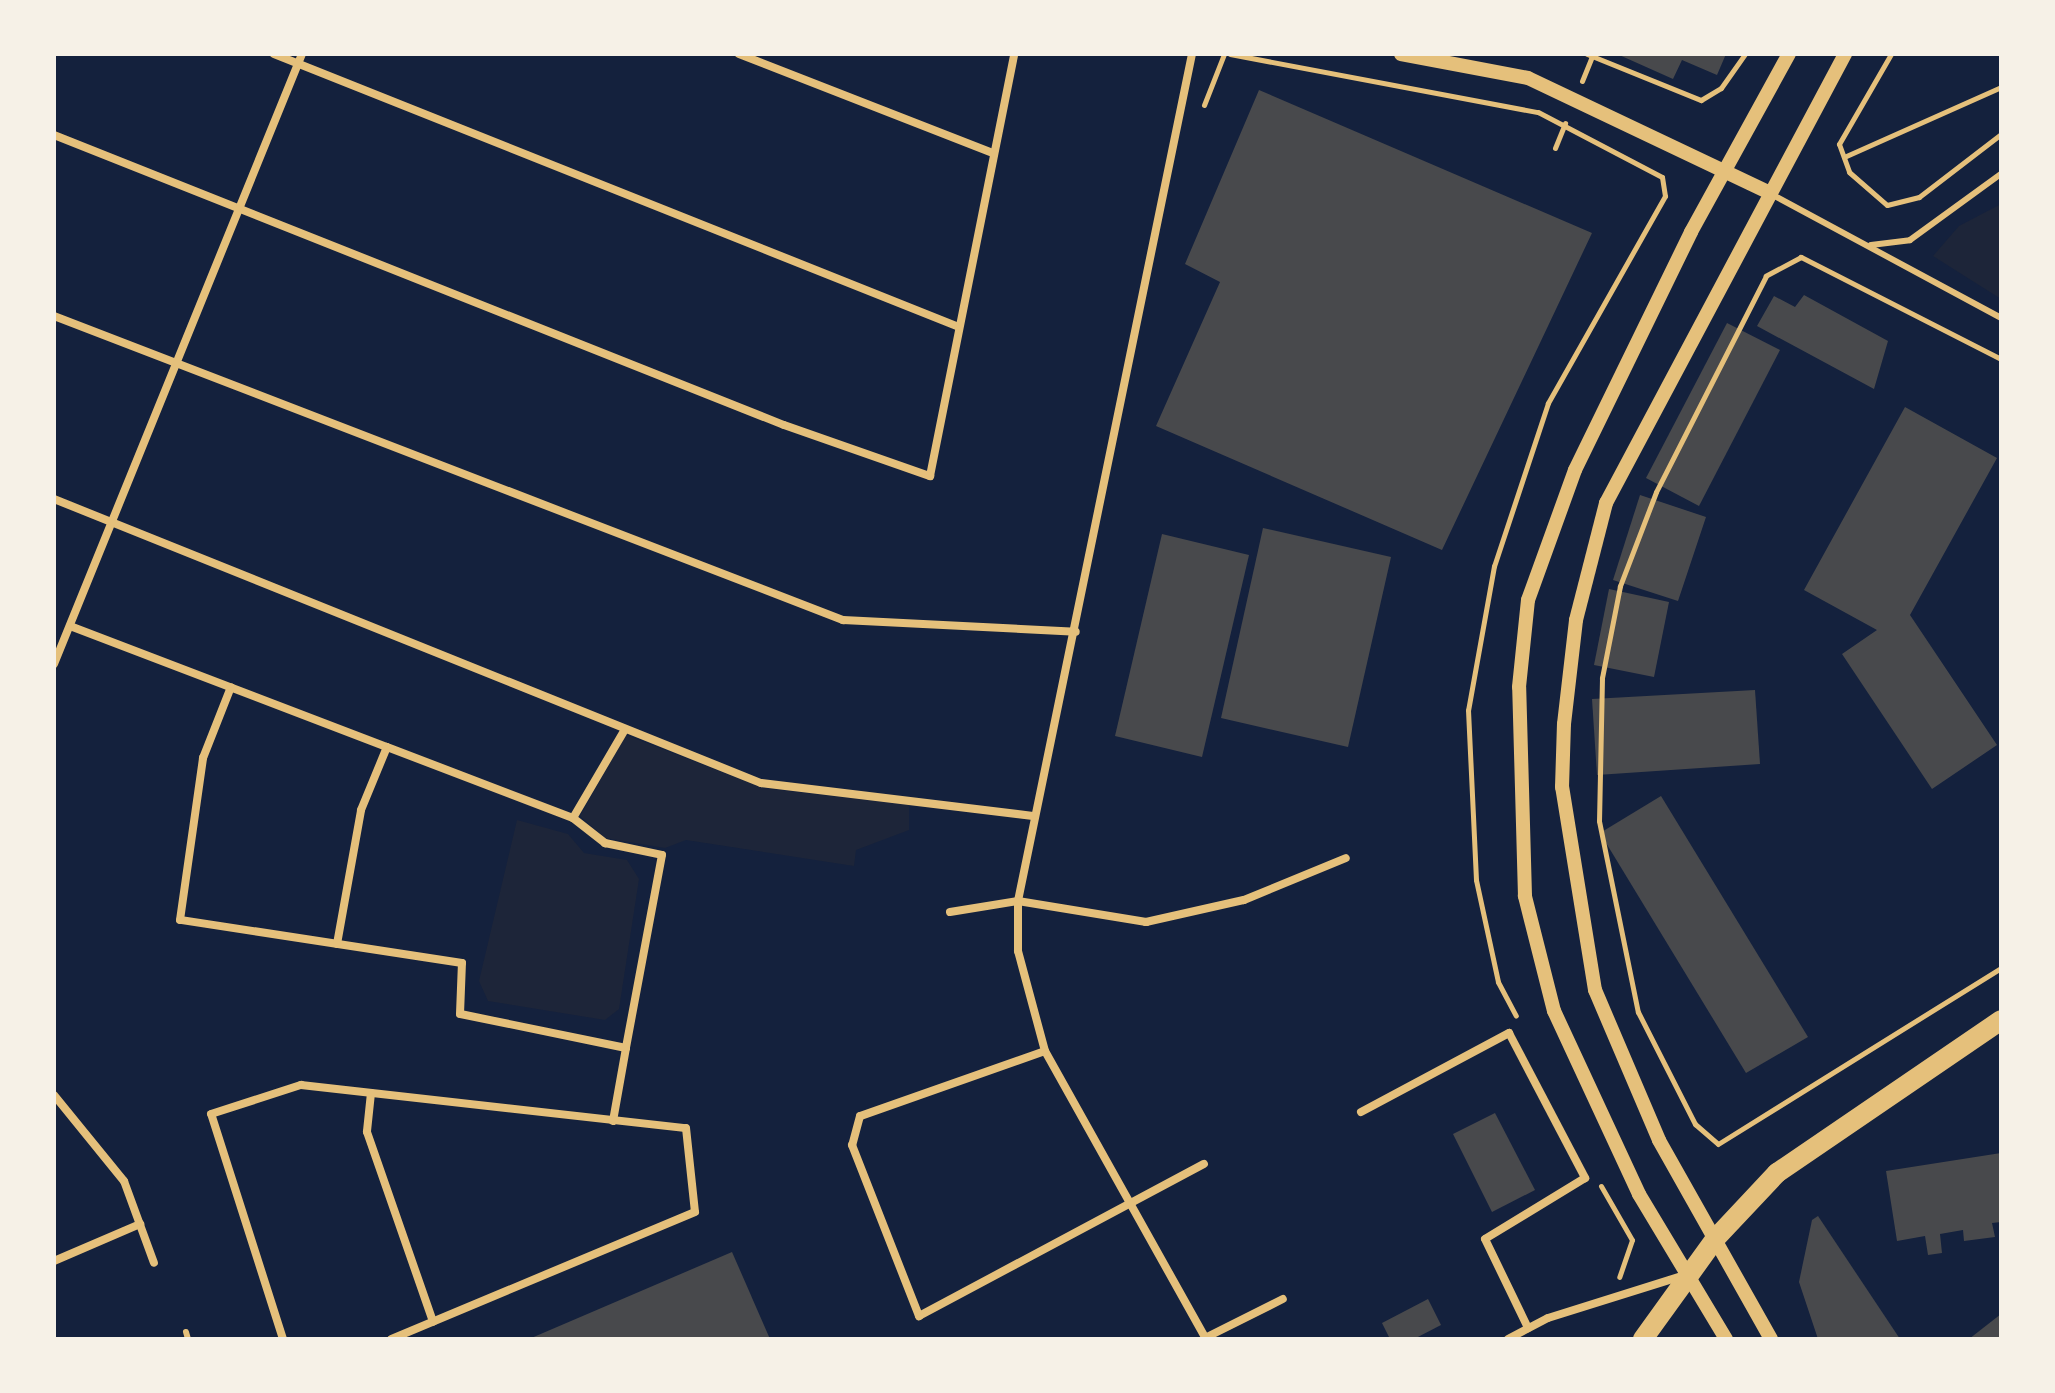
<!DOCTYPE html>
<html>
<head>
<meta charset="utf-8">
<style>
	body { margin:0 }
	#map { position:relative; width:2055px; height:1393px; overflow:hidden; background:#14213d; font-family:Arial,sans-serif }
	div>[style] { position:absolute }
	.green>* { inset:0; background:#1d2539 }
	.building>* { inset:0; background:#48494c }
	.path>* { height:5px; margin:-2.5px; padding:0 2.5px; transform-origin:2.5px; border-radius:2.5px; background:#e5c07b }
	.service>* { height:6px; margin:-3px; padding:0 3px; transform-origin:3px; border-radius:3px; background:#e5c07b }
	.minor>* { height:8px; margin:-4px; padding:0 4px; transform-origin:4px; border-radius:4px; background:#e5c07b }
	.tertiary>* { height:14px; margin:-7px; padding:0 7px; transform-origin:7px; border-radius:7px; background:#e5c07b }
	.primary>* { height:20px; margin:-10px; padding:0 10px; transform-origin:10px; border-radius:10px; background:#e5c07b }
	span { translate:-50% -50%; white-space:nowrap; text-align:center; line-height:1.15; -webkit-text-stroke:7px #f6f1e7; paint-order:stroke }
	.frame { position:absolute; inset:0; border:56px solid #f6f1e7; pointer-events:none }
</style>
</head>
<body>
<div id="map">
	<div class="green">
		<div style="clip-path:polygon(2001px 204px,2001px 299px,1933px 256px,1959px 226px)"></div>
		<div style="clip-path:polygon(626px 735px,763px 788px,909px 805px,909px 830px,856px 850px,854px 866px,686px 840px,665px 848px,605px 838px,580px 816px)"></div>
		<div style="clip-path:polygon(517px 820px,568px 834px,584px 853px,627px 860px,639px 879px,619px 1009px,605px 1020px,488px 1001px,479px 981px)"></div>
	</div>
	<div class="building">
		<div style="clip-path:polygon(1617px 54px,1726px 54px,1717px 75px,1682px 60px,1673px 79px)"></div>
		<div style="clip-path:polygon(1259px 90px,1592px 233px,1442px 550px,1156px 426px,1220px 282px,1185px 264px)"></div>
		<div style="clip-path:polygon(1804px 295px,1888px 341px,1874px 389px,1757px 326px,1774px 296px,1795px 307px)"></div>
		<div style="clip-path:polygon(1727px 323px,1780px 350px,1699px 506px,1646px 478px)"></div>
		<div style="clip-path:polygon(1905px 407px,1997px 458px,1910px 615px,1997px 745px,1932px 789px,1842px 654px,1877px 630px,1804px 590px)"></div>
		<div style="clip-path:polygon(1640px 495px,1706px 517px,1678px 601px,1613px 580px)"></div>
		<div style="clip-path:polygon(1263px 528px,1391px 557px,1348px 747px,1221px 718px)"></div>
		<div style="clip-path:polygon(1162px 534px,1249px 555px,1202px 757px,1115px 736px)"></div>
		<div style="clip-path:polygon(1609px 589px,1669px 602px,1654px 677px,1594px 665px)"></div>
		<div style="clip-path:polygon(1755px 690px,1760px 764px,1597px 775px,1592px 699px)"></div>
		<div style="clip-path:polygon(1661px 796px,1808px 1037px,1746px 1073px,1600px 833px)"></div>
		<div style="clip-path:polygon(1495px 1113px,1535px 1190px,1492px 1212px,1453px 1134px)"></div>
		<div style="clip-path:polygon(2001px 1153px,2001px 1222px,1992px 1223px,1995px 1237px,1964px 1241px,1963px 1230px,1940px 1234px,1942px 1253px,1928px 1255px,1925px 1236px,1897px 1241px,1886px 1171px)"></div>
		<div style="clip-path:polygon(1818px 1216px,1900px 1339px,1818px 1339px,1799px 1282px,1812px 1220px)"></div>
		<div style="clip-path:polygon(732px 1252px,770px 1339px,529px 1339px)"></div>
		<div style="clip-path:polygon(1428px 1299px,1441px 1325px,1414px 1339px,1390px 1339px,1382px 1323px)"></div>
		<div style="clip-path:polygon(2001px 1314px,2001px 1339px,1969px 1339px)"></div>
	</div>
	<div class="path">
		<div style="left:1230px;top:54px;width:313px;rotate:10.7deg"></div>
		<div style="left:1538px;top:112px;width:140px;rotate:27.7deg"></div>
		<div style="left:1662px;top:177px;width:19px;rotate:81deg"></div>
		<div style="left:1665px;top:196px;width:238px;rotate:119.5deg"></div>
		<div style="left:1548px;top:403px;width:172px;rotate:108.3deg"></div>
		<div style="left:1494px;top:566px;width:146px;rotate:100.2deg"></div>
		<div style="left:1468px;top:710px;width:170px;rotate:87.3deg"></div>
		<div style="left:1476px;top:880px;width:104px;rotate:77.8deg"></div>
		<div style="left:1498px;top:982px;width:38px;rotate:62deg"></div>
		<div style="left:1587px;top:54px;width:123px;rotate:22deg"></div>
		<div style="left:1701px;top:100px;width:23px;rotate:-31deg"></div>
		<div style="left:1721px;top:88px;width:42px;rotate:-54.8deg"></div>
		<div style="left:1891px;top:54px;width:104px;rotate:120deg"></div>
		<div style="left:1839px;top:144px;width:30px;rotate:70deg"></div>
		<div style="left:1849px;top:172px;width:50px;rotate:41deg"></div>
		<div style="left:1887px;top:205px;width:33px;rotate:-14deg"></div>
		<div style="left:1919px;top:197px;width:103px;rotate:-37.5deg"></div>
		<div style="left:1582px;top:81px;width:27px;rotate:-68deg"></div>
		<div style="left:1204px;top:105px;width:55px;rotate:-68.6deg"></div>
		<div style="left:1555px;top:148px;width:27px;rotate:-68deg"></div>
		<div style="left:1844px;top:157px;width:172px;rotate:-24deg"></div>
		<div style="left:2001px;top:359px;width:225px;rotate:-153deg"></div>
		<div style="left:1801px;top:257px;width:40px;rotate:152deg"></div>
		<div style="left:1766px;top:276px;width:242px;rotate:117deg"></div>
		<div style="left:1656px;top:492px;width:101px;rotate:111deg"></div>
		<div style="left:1620px;top:586px;width:94px;rotate:101.1deg"></div>
		<div style="left:1602px;top:678px;width:143px;rotate:91.2deg"></div>
		<div style="left:1599px;top:821px;width:195px;rotate:78.5deg"></div>
		<div style="left:1638px;top:1012px;width:126px;rotate:63deg"></div>
		<div style="left:1695px;top:1124px;width:30px;rotate:41deg"></div>
		<div style="left:1718px;top:1144px;width:333px;rotate:-31.9deg"></div>
		<div style="left:1601px;top:1186px;width:62px;rotate:60.1deg"></div>
		<div style="left:1632px;top:1240px;width:39px;rotate:109deg"></div>
	</div>
	<div class="service">
		<div style="left:1771px;top:194px;width:261px;rotate:28.3deg"></div>
		<div style="left:1871px;top:245px;width:39px;rotate:-7deg"></div>
		<div style="left:1910px;top:240px;width:112px;rotate:-36deg"></div>
		<div style="left:186px;top:1332px;width:7px;rotate:74deg"></div>
	</div>
	<div class="minor">
		<div style="left:274px;top:54px;width:737px;rotate:21.73deg"></div>
		<div style="left:739px;top:54px;width:273px;rotate:21.3deg"></div>
		<div style="left:1192px;top:54px;width:865px;rotate:101.61deg"></div>
		<div style="left:1018px;top:901px;width:50px;rotate:90deg"></div>
		<div style="left:1018px;top:951px;width:104px;rotate:74.9deg"></div>
		<div style="left:1045px;top:1051px;width:330px;rotate:60.8deg"></div>
		<div style="left:54px;top:135px;width:785px;rotate:21.67deg"></div>
		<div style="left:784px;top:425px;width:155px;rotate:19.3deg"></div>
		<div style="left:930px;top:476px;width:430px;rotate:-78.7deg"></div>
		<div style="left:54px;top:316px;width:846px;rotate:21.07deg"></div>
		<div style="left:843px;top:620px;width:233px;rotate:2.9deg"></div>
		<div style="left:54px;top:499px;width:762px;rotate:21.89deg"></div>
		<div style="left:761px;top:783px;width:276px;rotate:6.9deg"></div>
		<div style="left:70px;top:626px;width:339px;rotate:20.9deg"></div>
		<div style="left:387px;top:747px;width:199px;rotate:20.9deg"></div>
		<div style="left:573px;top:818px;width:41px;rotate:38deg"></div>
		<div style="left:605px;top:843px;width:58px;rotate:11.9deg"></div>
		<div style="left:662px;top:855px;width:196px;rotate:100.6deg"></div>
		<div style="left:626px;top:1048px;width:169px;rotate:-168.4deg"></div>
		<div style="left:460px;top:1014px;width:51px;rotate:-87.8deg"></div>
		<div style="left:462px;top:963px;width:285px;rotate:-171.3deg"></div>
		<div style="left:180px;top:920px;width:164px;rotate:-81.9deg"></div>
		<div style="left:203px;top:758px;width:76px;rotate:-68.5deg"></div>
		<div style="left:54px;top:664px;width:658px;rotate:-67.88deg"></div>
		<div style="left:573px;top:818px;width:101px;rotate:-59.6deg"></div>
		<div style="left:950px;top:912px;width:69px;rotate:-9.2deg"></div>
		<div style="left:1018px;top:901px;width:130px;rotate:9.3deg"></div>
		<div style="left:1146px;top:922px;width:100px;rotate:-12.7deg"></div>
		<div style="left:1244px;top:900px;width:110px;rotate:-22.4deg"></div>
		<div style="left:337px;top:944px;width:136px;rotate:-79.8deg"></div>
		<div style="left:361px;top:810px;width:68px;rotate:-67.6deg"></div>
		<div style="left:1045px;top:1051px;width:196px;rotate:160.6deg"></div>
		<div style="left:860px;top:1116px;width:30px;rotate:105deg"></div>
		<div style="left:852px;top:1145px;width:184px;rotate:68.6deg"></div>
		<div style="left:919px;top:1316px;width:323px;rotate:-28.1deg"></div>
		<div style="left:371px;top:1093px;width:39px;rotate:96deg"></div>
		<div style="left:367px;top:1132px;width:201px;rotate:70.8deg"></div>
		<div style="left:54px;top:1095px;width:111px;rotate:50.9deg"></div>
		<div style="left:124px;top:1181px;width:87px;rotate:69.9deg"></div>
		<div style="left:1361px;top:1112px;width:168px;rotate:-28.1deg"></div>
		<div style="left:1509px;top:1033px;width:164px;rotate:62.3deg"></div>
		<div style="left:1585px;top:1178px;width:117px;rotate:148.6deg"></div>
		<div style="left:1485px;top:1239px;width:99px;rotate:64.2deg"></div>
		<div style="left:613px;top:1121px;width:74px;rotate:-79.9deg"></div>
		<div style="left:54px;top:1261px;width:94px;rotate:-23.3deg"></div>
		<div style="left:1205px;top:1338px;width:87px;rotate:-26.6deg"></div>
		<div style="left:283px;top:1339px;width:236px;rotate:-107.7deg"></div>
		<div style="left:211px;top:1114px;width:95px;rotate:-17.9deg"></div>
		<div style="left:301px;top:1085px;width:387px;rotate:6.4deg"></div>
		<div style="left:686px;top:1128px;width:84px;rotate:83.9deg"></div>
		<div style="left:695px;top:1212px;width:329px;rotate:157.3deg"></div>
		<div style="left:1508px;top:1339px;width:45px;rotate:-27.7deg"></div>
		<div style="left:1548px;top:1318px;width:140px;rotate:-17.4deg"></div>
	</div>
	<div class="tertiary">
		<div style="left:1401px;top:54px;width:129px;rotate:10.7deg"></div>
		<div style="left:1528px;top:78px;width:266px;rotate:25.4deg"></div>
		<div style="left:1726px;top:1339px;width:169px;rotate:-121deg"></div>
		<div style="left:1639px;top:1194px;width:202px;rotate:-114.9deg"></div>
		<div style="left:1554px;top:1011px;width:119px;rotate:-104.2deg"></div>
		<div style="left:1525px;top:896px;width:209px;rotate:-91.6deg"></div>
		<div style="left:1519px;top:687px;width:87px;rotate:-84.1deg"></div>
		<div style="left:1528px;top:600px;width:138px;rotate:-70.1deg"></div>
		<div style="left:1575px;top:470px;width:265px;rotate:-64deg"></div>
		<div style="left:1691px;top:232px;width:203px;rotate:-61.2deg"></div>
		<div style="left:1771px;top:1339px;width:228px;rotate:-119.4deg"></div>
		<div style="left:1659px;top:1140px;width:163px;rotate:-113.1deg"></div>
		<div style="left:1595px;top:990px;width:206px;rotate:-99.2deg"></div>
		<div style="left:1562px;top:787px;width:63px;rotate:-88.2deg"></div>
		<div style="left:1564px;top:724px;width:105px;rotate:-83.4deg"></div>
		<div style="left:1576px;top:620px;width:121px;rotate:-75.6deg"></div>
		<div style="left:1606px;top:503px;width:509px;rotate:-61.97deg"></div>
	</div>
	<div class="primary">
		<div style="left:1643px;top:1339px;width:123px;rotate:-54.2deg"></div>
		<div style="left:1715px;top:1239px;width:91px;rotate:-46.8deg"></div>
		<div style="left:1777px;top:1173px;width:271px;rotate:-34.3deg"></div>
	</div>
	<div class="frame"></div>
</div>
</body>
</html>
